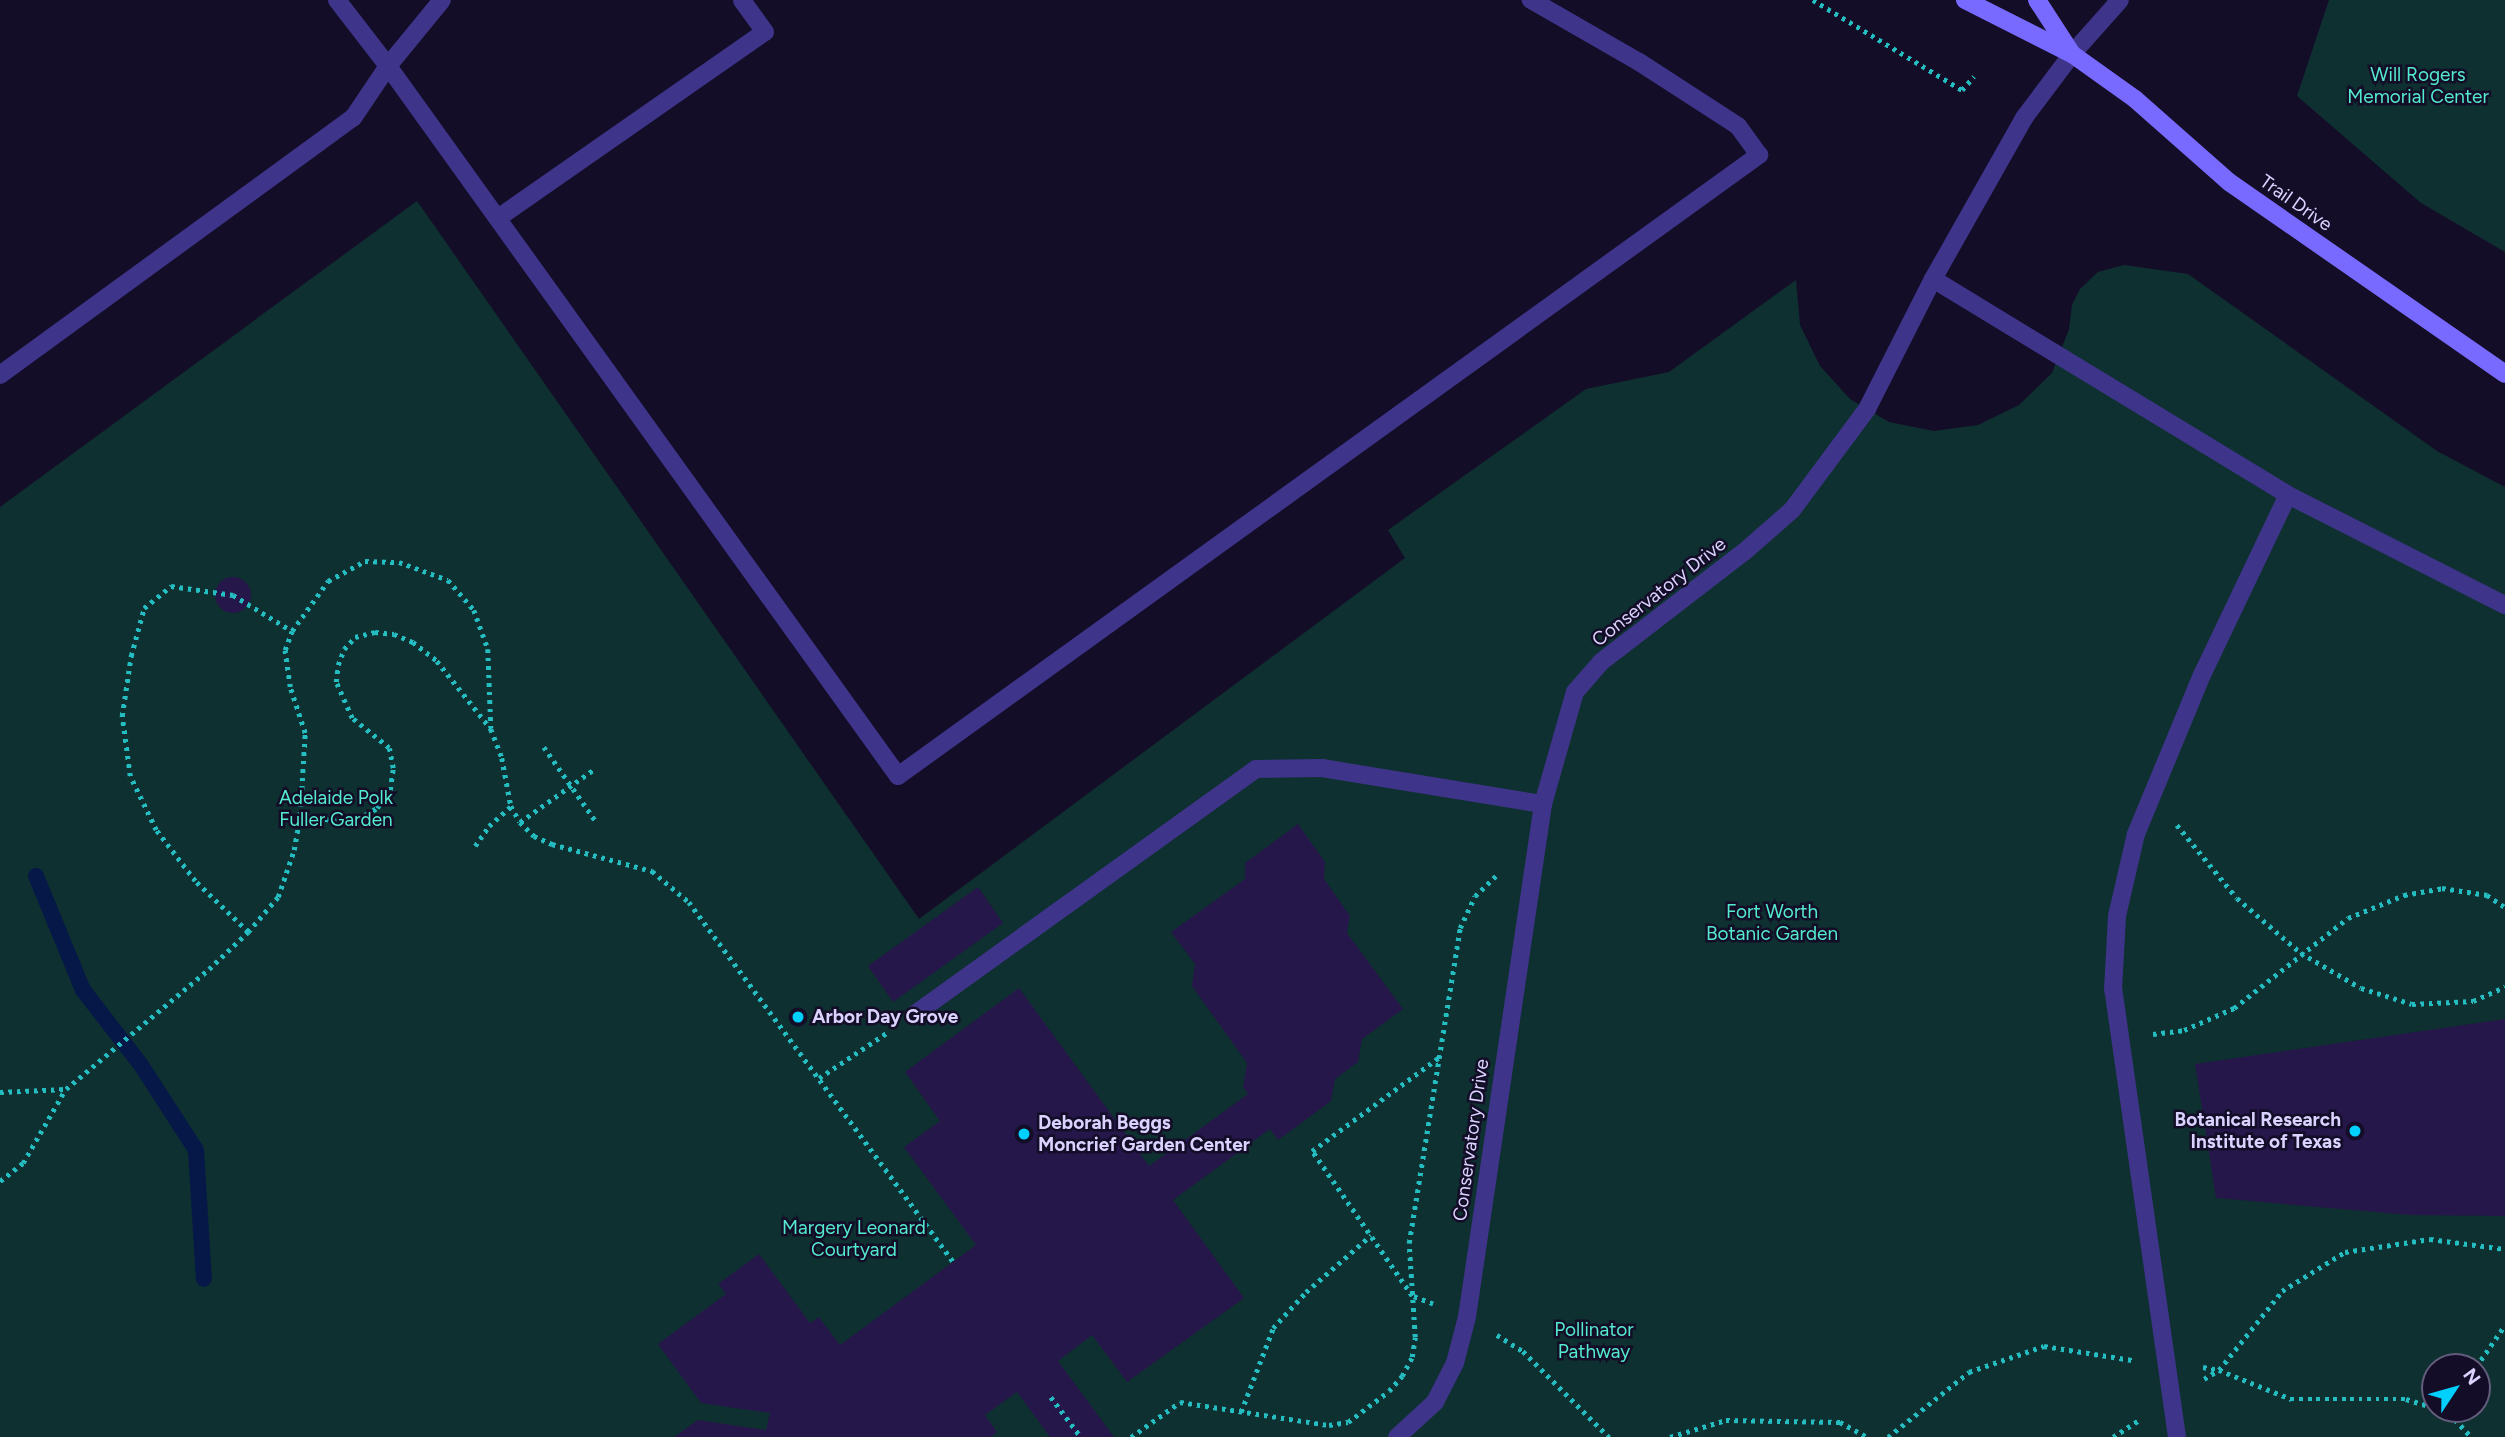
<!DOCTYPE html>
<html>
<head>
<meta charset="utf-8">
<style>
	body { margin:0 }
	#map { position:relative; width:2505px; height:1437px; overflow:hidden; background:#130d27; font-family:Figtree,sans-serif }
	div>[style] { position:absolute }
	.green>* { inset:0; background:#0f3031 }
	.stream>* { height:16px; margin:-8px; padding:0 8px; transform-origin:8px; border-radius:8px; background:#051847 }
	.building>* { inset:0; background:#251749 }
	.round { border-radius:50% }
	.path>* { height:4.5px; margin-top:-2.25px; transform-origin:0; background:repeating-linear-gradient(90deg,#24bec2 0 3.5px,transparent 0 8.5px) }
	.lane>* { height:18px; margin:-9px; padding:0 9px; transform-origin:9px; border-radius:9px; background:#3e348a }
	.street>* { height:18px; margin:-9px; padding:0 9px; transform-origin:9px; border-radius:9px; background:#3e348a }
	.secondary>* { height:18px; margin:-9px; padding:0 9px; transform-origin:9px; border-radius:9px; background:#796aff }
	.dots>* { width:19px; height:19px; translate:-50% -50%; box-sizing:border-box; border:4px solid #130d27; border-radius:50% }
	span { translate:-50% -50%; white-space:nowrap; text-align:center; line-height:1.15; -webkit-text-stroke:5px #130d27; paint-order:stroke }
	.park-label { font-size:19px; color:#54ead0 }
	.street-label { font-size:19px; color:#dbd3ff }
	.poi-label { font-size:19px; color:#dbd3ff; font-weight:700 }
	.left { translate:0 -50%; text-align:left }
	.right { translate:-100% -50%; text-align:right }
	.north { position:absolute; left:2421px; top:1353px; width:70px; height:70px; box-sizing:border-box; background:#130d27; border:2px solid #635c7d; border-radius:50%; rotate:54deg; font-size:19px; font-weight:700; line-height:28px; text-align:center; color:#dbd3ff }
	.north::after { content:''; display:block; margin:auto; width:24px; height:32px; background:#00d0fe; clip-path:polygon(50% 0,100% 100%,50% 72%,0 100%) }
</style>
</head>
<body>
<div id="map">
	<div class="green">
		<div style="clip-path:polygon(2329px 0,2505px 0,2505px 252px,2421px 203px,2297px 96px)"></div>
		<div style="clip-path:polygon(evenodd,417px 201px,919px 919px,1405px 558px,1388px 530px,1586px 389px,1669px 372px,1796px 280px,1800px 325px,1820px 366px,1850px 399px,1889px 422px,1934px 431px,1978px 425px,2019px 405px,2052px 373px,2069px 329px,2072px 305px,2080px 289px,2098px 272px,2124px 265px,2188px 274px,2437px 451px,2505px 487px,2505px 1437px,0 1437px,0 507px,417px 201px,2435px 1367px,2477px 1367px,2477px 1409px,2435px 1409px,2435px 1367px)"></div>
	</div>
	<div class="stream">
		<div style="left:36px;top:876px;width:123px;rotate:67.6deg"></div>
		<div style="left:83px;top:990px;width:95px;rotate:52.3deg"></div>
		<div style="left:141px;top:1065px;width:101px;rotate:57.1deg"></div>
		<div style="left:196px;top:1150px;width:129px;rotate:86.5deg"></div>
	</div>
	<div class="building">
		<div class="round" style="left:215px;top:577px;width:36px;height:36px"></div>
		<div style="clip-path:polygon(1298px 824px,1325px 862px,1324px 879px,1350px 916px,1347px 933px,1403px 1009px,1362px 1039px,1358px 1062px,1335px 1079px,1331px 1101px,1278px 1140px,1270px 1129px,1173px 1200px,1244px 1298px,1127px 1382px,1092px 1335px,1058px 1361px,1114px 1437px,1050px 1437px,1017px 1392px,985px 1415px,997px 1432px,991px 1437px,674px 1437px,698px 1420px,766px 1430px,770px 1413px,701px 1403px,658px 1344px,726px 1294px,718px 1284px,759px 1254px,810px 1323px,819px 1317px,840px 1345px,976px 1245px,904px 1147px,940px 1121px,905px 1072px,1019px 988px,1149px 1166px,1248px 1094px,1243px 1087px,1247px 1063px,1192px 986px,1195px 964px,1171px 932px,1245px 879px,1245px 863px)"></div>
		<div style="clip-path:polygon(978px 887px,1003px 923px,893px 1002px,868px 966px)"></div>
		<div style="clip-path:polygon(2505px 1019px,2505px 1216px,2410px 1215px,2216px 1198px,2195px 1064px)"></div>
	</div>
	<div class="path">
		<div style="left:1813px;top:0;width:174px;rotate:31.1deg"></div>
		<div style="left:1962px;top:90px;width:18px;rotate:-49deg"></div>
		<div style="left:544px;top:747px;width:89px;rotate:55.1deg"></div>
		<div style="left:300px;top:815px;width:36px;rotate:9deg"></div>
		<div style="left:336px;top:821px;width:22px;rotate:-5deg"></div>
		<div style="left:358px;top:819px;width:22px;rotate:-30deg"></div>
		<div style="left:377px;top:808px;width:22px;rotate:-54deg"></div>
		<div style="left:390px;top:790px;width:22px;rotate:-82deg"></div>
		<div style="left:393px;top:768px;width:20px;rotate:-101deg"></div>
		<div style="left:389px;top:748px;width:48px;rotate:-141deg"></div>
		<div style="left:352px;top:718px;width:39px;rotate:-114deg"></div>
		<div style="left:336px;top:682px;width:17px;rotate:-83deg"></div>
		<div style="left:338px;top:665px;width:17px;rotate:-69deg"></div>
		<div style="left:344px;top:649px;width:16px;rotate:-47deg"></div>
		<div style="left:355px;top:637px;width:21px;rotate:-14deg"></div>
		<div style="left:375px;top:632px;width:19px;rotate:6deg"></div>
		<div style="left:394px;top:634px;width:21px;rotate:23deg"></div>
		<div style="left:413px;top:642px;width:31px;rotate:38deg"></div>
		<div style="left:437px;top:661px;width:87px;rotate:51.5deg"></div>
		<div style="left:491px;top:729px;width:31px;rotate:69deg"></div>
		<div style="left:502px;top:758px;width:49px;rotate:79.4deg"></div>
		<div style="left:511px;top:806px;width:18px;rotate:61deg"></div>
		<div style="left:520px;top:822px;width:20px;rotate:45deg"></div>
		<div style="left:534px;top:836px;width:20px;rotate:24deg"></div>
		<div style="left:552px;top:844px;width:104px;rotate:15.1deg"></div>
		<div style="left:652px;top:871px;width:48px;rotate:40deg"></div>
		<div style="left:689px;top:902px;width:446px;rotate:53.7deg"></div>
		<div style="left:520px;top:822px;width:90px;rotate:-35.5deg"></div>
		<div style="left:2177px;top:825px;width:94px;rotate:50.6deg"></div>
		<div style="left:2237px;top:898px;width:84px;rotate:40.7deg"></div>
		<div style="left:2301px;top:953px;width:69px;rotate:30.3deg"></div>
		<div style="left:2361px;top:988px;width:53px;rotate:17.4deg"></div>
		<div style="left:2412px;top:1004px;width:61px;rotate:-2.8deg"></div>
		<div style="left:2473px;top:1001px;width:35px;rotate:-24deg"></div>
		<div style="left:475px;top:846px;width:24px;rotate:-55deg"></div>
		<div style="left:489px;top:826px;width:30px;rotate:-42deg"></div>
		<div style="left:248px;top:932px;width:74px;rotate:-136.1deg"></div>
		<div style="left:195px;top:881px;width:64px;rotate:-127.4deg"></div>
		<div style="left:156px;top:830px;width:60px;rotate:-115.7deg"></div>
		<div style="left:130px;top:776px;width:61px;rotate:-97.6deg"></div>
		<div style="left:122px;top:716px;width:61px;rotate:-81.5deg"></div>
		<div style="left:131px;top:656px;width:50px;rotate:-74.8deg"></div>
		<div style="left:144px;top:608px;width:35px;rotate:-39deg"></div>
		<div style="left:171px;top:586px;width:63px;rotate:8.3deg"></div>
		<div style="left:233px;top:595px;width:69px;rotate:31.4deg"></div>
		<div style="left:2153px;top:1034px;width:31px;rotate:-7deg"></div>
		<div style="left:2184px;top:1030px;width:55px;rotate:-23.7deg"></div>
		<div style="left:2234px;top:1008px;width:145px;rotate:-38.3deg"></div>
		<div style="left:2348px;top:918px;width:61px;rotate:-22.3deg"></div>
		<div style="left:2404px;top:895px;width:39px;rotate:-10deg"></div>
		<div style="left:2442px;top:888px;width:46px;rotate:8.8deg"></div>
		<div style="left:2487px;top:895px;width:22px;rotate:34deg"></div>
		<div style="left:819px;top:1078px;width:83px;rotate:-33.7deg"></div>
		<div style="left:0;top:1092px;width:66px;rotate:-2.6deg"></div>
		<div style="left:66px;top:1089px;width:187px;rotate:-40deg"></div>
		<div style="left:209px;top:969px;width:54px;rotate:-43.5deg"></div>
		<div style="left:248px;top:932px;width:46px;rotate:-49.4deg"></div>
		<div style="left:278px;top:897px;width:50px;rotate:-71.2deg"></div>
		<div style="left:294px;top:850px;width:36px;rotate:-80deg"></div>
		<div style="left:300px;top:815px;width:82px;rotate:-86.5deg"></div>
		<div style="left:305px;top:733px;width:48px;rotate:-108.1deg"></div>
		<div style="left:290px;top:687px;width:37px;rotate:-98deg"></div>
		<div style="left:285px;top:650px;width:20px;rotate:-70deg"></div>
		<div style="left:292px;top:631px;width:62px;rotate:-54.2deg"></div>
		<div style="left:328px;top:581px;width:42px;rotate:-28.4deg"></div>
		<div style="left:365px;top:561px;width:34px;rotate:2deg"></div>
		<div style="left:399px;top:562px;width:52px;rotate:20.2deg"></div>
		<div style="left:448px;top:580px;width:40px;rotate:49deg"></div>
		<div style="left:474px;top:610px;width:41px;rotate:70.3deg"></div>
		<div style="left:488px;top:649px;width:79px;rotate:87.8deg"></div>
		<div style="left:0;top:1181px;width:29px;rotate:-38deg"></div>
		<div style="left:23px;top:1163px;width:84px;rotate:-60.1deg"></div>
		<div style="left:1433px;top:1304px;width:22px;rotate:-159deg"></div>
		<div style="left:1412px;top:1296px;width:176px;rotate:-124.6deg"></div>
		<div style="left:1312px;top:1151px;width:157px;rotate:-36.4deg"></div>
		<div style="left:1497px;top:1335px;width:31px;rotate:32deg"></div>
		<div style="left:1523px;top:1351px;width:122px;rotate:45deg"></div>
		<div style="left:2203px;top:1367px;width:16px;rotate:11deg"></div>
		<div style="left:2219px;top:1370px;width:101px;rotate:-51.4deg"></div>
		<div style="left:2282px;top:1291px;width:74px;rotate:-31.8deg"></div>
		<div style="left:2345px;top:1252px;width:86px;rotate:-8.7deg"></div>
		<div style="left:2430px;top:1239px;width:76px;rotate:7.6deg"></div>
		<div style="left:2476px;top:1367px;width:51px;rotate:-55.4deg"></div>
		<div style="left:2204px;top:1379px;width:17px;rotate:-31deg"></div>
		<div style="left:2219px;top:1370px;width:78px;rotate:21.9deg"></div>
		<div style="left:2291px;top:1399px;width:115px"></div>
		<div style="left:2406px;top:1399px;width:30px;rotate:17deg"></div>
		<div style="left:1051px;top:1397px;width:50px;rotate:53.1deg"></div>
		<div style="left:2438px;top:1409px;width:12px;rotate:20deg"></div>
		<div style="left:2449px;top:1413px;width:33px;rotate:47deg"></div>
		<div style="left:1241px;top:1412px;width:90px;rotate:-69.1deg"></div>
		<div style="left:1273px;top:1328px;width:49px;rotate:-47.5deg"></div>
		<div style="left:1306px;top:1292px;width:86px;rotate:-41.2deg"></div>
		<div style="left:1131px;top:1437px;width:60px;rotate:-35.5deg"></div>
		<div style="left:1180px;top:1402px;width:151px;rotate:8.8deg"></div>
		<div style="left:1329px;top:1425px;width:19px;rotate:-9deg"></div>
		<div style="left:1348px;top:1422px;width:51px;rotate:-37.1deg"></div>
		<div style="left:1389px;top:1391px;width:20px;rotate:-49deg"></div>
		<div style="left:1402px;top:1376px;width:21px;rotate:-62deg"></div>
		<div style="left:1412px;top:1357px;width:20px;rotate:-81deg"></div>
		<div style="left:1415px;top:1337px;width:94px;rotate:-93.7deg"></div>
		<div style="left:1409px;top:1243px;width:319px;rotate:-80.8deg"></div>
		<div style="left:1460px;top:928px;width:35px;rotate:-65deg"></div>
		<div style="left:1475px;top:896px;width:29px;rotate:-44deg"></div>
		<div style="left:1670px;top:1437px;width:59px;rotate:-16.9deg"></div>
		<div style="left:1726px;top:1420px;width:114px;rotate:1deg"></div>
		<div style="left:1840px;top:1422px;width:31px;rotate:29deg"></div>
		<div style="left:1888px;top:1437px;width:104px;rotate:-38.7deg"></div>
		<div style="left:1969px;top:1372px;width:79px;rotate:-19.1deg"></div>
		<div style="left:2044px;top:1346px;width:89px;rotate:9deg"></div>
		<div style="left:2113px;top:1437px;width:30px;rotate:-33deg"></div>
	</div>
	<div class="lane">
		<div style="left:337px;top:0;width:83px;rotate:52.3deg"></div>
		<div style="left:388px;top:66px;width:874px;rotate:54.31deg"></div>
		<div style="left:898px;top:776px;width:1062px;rotate:-35.8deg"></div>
		<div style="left:1759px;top:155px;width:36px;rotate:-126deg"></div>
		<div style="left:1738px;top:126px;width:118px;rotate:-147.1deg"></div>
		<div style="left:1639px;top:62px;width:125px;rotate:-150.1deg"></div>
		<div style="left:2072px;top:54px;width:72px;rotate:-48.4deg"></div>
		<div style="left:498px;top:218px;width:325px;rotate:-34.9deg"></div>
		<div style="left:765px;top:32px;width:39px;rotate:-126deg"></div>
		<div style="left:1933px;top:279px;width:416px;rotate:31.3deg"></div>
		<div style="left:2288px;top:495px;width:243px;rotate:26.9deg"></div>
		<div style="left:0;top:375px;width:437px;rotate:-36.1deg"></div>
		<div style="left:353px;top:118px;width:63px;rotate:-56.1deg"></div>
		<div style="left:388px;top:66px;width:85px;rotate:-50.7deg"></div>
		<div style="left:915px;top:1014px;width:420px;rotate:-35.7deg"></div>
		<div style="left:1256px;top:769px;width:66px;rotate:-0.9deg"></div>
		<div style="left:1322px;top:768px;width:224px;rotate:9.3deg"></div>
		<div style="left:1397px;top:1437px;width:52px;rotate:-42.6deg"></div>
		<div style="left:1435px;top:1402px;width:44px;rotate:-62.9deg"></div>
		<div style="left:1455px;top:1363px;width:48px;rotate:-75.4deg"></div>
		<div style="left:1467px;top:1317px;width:519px;rotate:-81.57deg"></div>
		<div style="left:1543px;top:804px;width:116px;rotate:-74.1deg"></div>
		<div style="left:1575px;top:692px;width:40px;rotate:-49deg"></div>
		<div style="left:1601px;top:662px;width:180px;rotate:-37.6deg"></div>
		<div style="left:1744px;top:552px;width:64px;rotate:-41.2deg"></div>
		<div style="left:1792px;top:510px;width:126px;rotate:-53.4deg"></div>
		<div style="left:1867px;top:409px;width:146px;rotate:-63.1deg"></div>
		<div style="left:1933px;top:279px;width:185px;rotate:-60.5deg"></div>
		<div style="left:2177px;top:1437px;width:452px;rotate:-98.1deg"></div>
		<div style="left:2113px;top:990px;width:74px;rotate:-86.9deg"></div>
		<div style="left:2117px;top:916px;width:84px;rotate:-77deg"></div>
		<div style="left:2136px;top:834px;width:172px;rotate:-67.5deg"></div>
		<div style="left:2202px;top:675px;width:199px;rotate:-64.5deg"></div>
	</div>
	<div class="street">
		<div style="left:2024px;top:118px;width:80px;rotate:-53.1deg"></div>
	</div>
	<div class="secondary">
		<div style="left:1965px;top:0;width:120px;rotate:26.8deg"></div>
		<div style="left:2072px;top:54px;width:77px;rotate:35.5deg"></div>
		<div style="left:2135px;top:99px;width:125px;rotate:41.4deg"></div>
		<div style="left:2229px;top:182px;width:336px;rotate:34.8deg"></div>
		<div style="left:2037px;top:0;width:64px;rotate:57.1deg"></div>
	</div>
	<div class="dots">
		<div style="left:798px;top:1017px;background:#00d0fe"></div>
		<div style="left:2355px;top:1131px;background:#00d0fe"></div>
		<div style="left:1024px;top:1134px;background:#00d0fe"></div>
	</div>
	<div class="park-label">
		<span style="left:2418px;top:86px">Will Rogers<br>Memorial Center</span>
		<span style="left:336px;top:809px">Adelaide Polk<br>Fuller Garden</span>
		<span style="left:1772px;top:923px">Fort Worth<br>Botanic Garden</span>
		<span style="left:854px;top:1239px">Margery Leonard<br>Courtyard</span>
		<span style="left:1594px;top:1341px">Pollinator<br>Pathway</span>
	</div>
	<div class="street-label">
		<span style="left:2296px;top:203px;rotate:35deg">Trail Drive</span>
		<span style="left:1659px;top:592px;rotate:-38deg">Conservatory Drive</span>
		<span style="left:1471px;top:1140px;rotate:-82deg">Conservatory Drive</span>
	</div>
	<div class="poi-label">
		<span class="left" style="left:812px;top:1017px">Arbor Day Grove</span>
		<span class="right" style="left:2341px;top:1131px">Botanical Research<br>Institute of Texas</span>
		<span class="left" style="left:1038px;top:1134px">Deborah Beggs<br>Moncrief Garden Center</span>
	</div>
	<div class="north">N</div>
</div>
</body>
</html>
